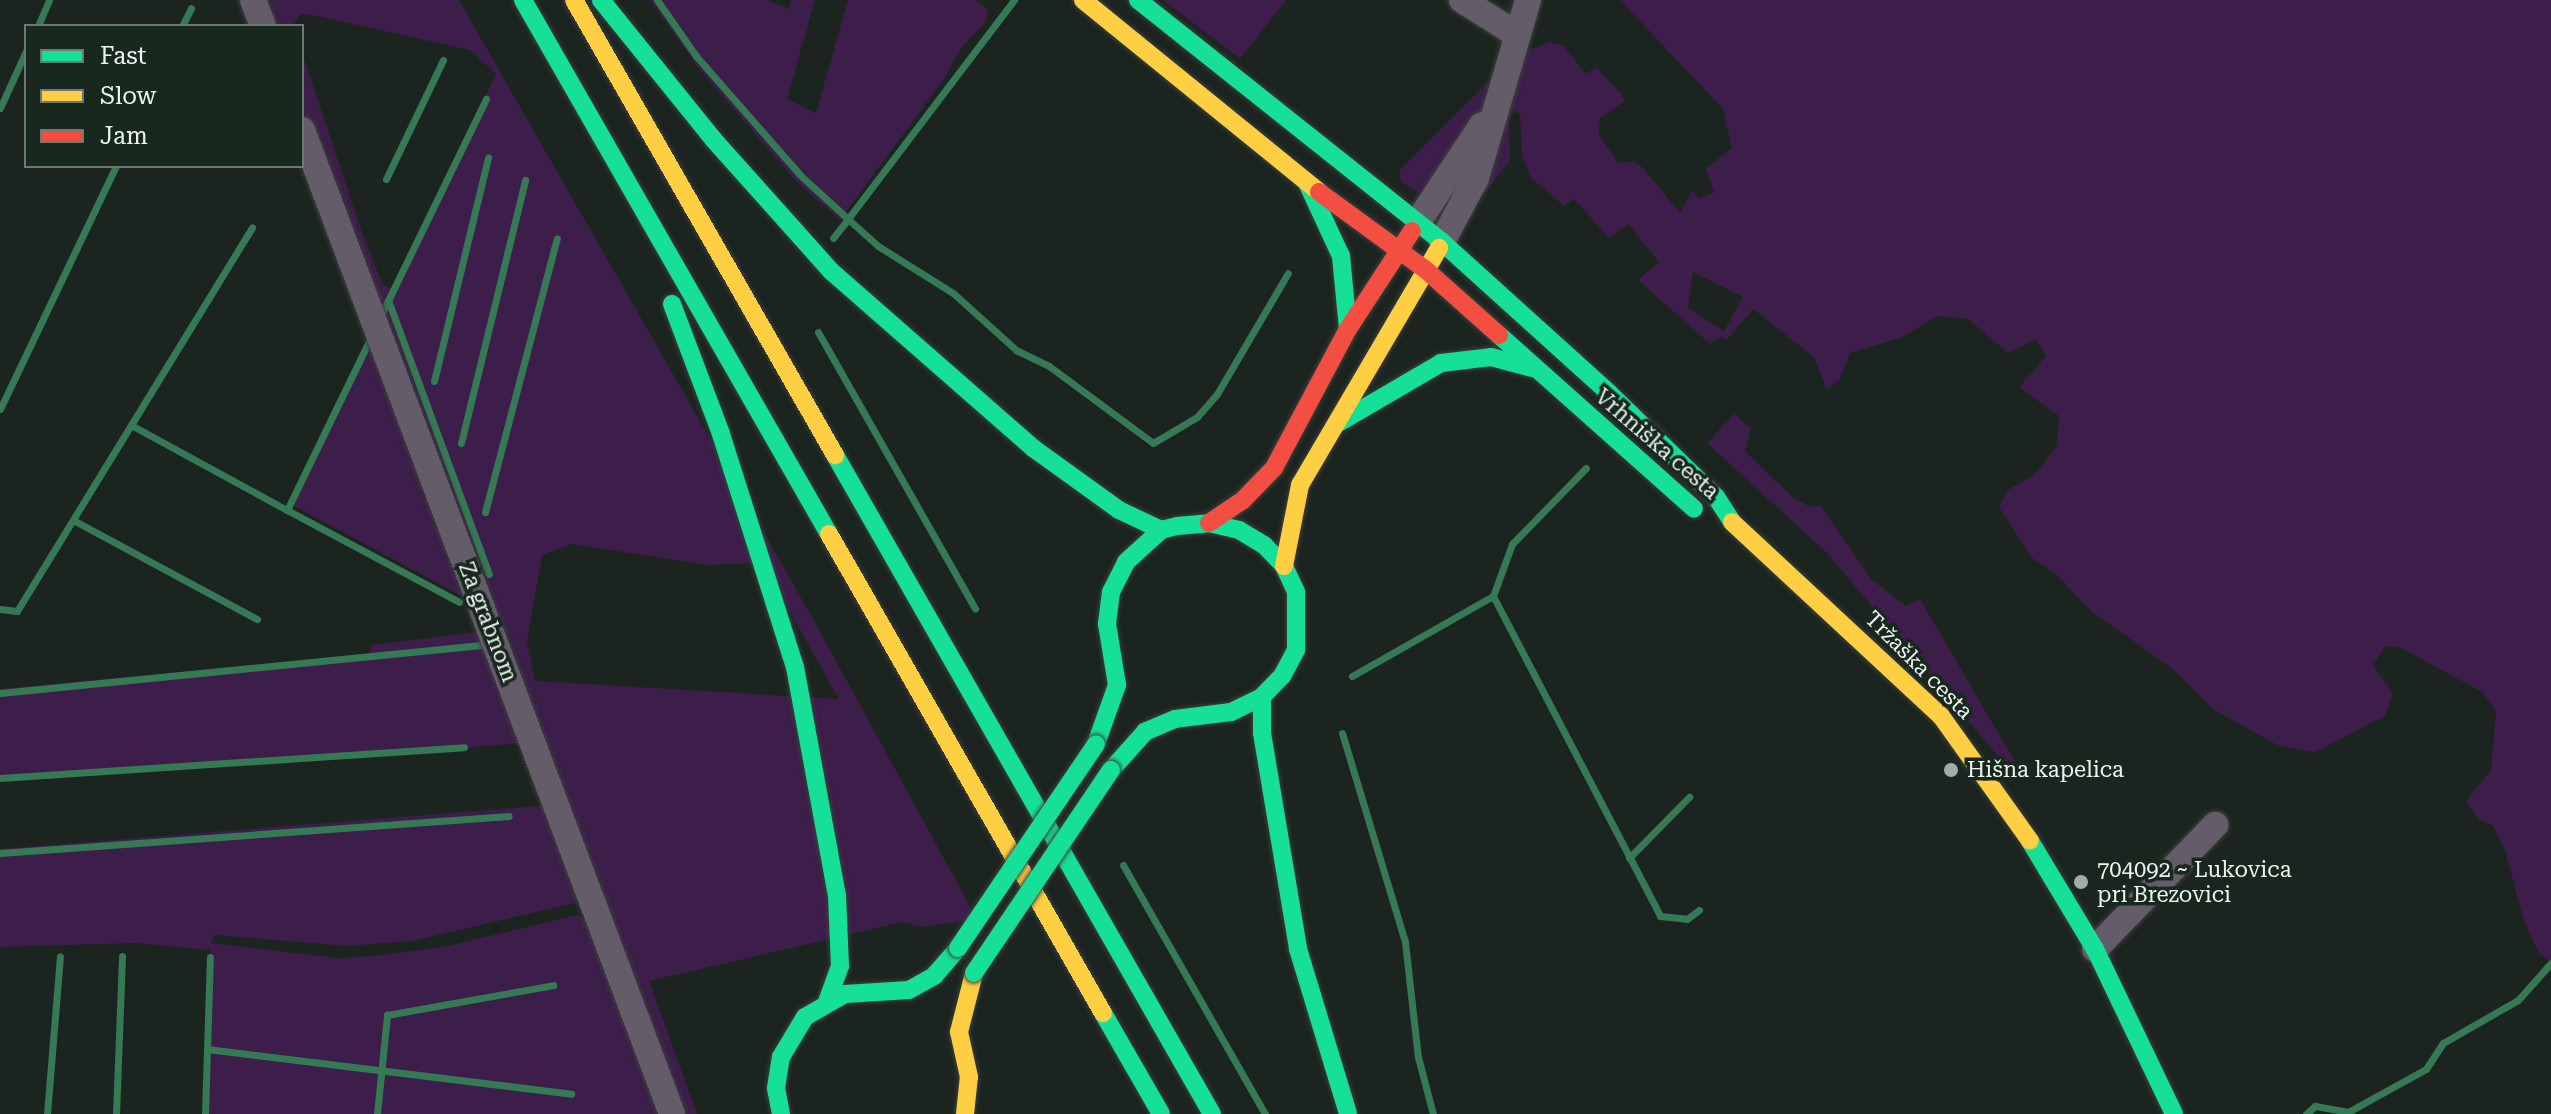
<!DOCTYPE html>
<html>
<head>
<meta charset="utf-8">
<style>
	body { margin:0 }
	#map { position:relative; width:2551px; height:1114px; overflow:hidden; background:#1c2420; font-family:"Roboto Serif",serif }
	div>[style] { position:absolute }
	.green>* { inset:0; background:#3d1d4a }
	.stream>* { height:7px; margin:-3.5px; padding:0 3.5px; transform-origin:3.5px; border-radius:3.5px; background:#357a55 }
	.roads { filter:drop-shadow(0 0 2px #3a403d) drop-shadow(0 0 2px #3a403d) }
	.street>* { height:26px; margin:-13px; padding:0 13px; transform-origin:13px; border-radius:13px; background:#645d69 }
	.fast>* { height:18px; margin:-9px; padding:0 9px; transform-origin:9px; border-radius:9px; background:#16e098 }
	.slow>* { height:18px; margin:-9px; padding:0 9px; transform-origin:9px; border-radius:9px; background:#ffcf43 }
	.jam>* { height:18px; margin:-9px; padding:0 9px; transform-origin:9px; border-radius:9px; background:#f24e42 }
	.bridges { filter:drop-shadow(0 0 2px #3a403d) drop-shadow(0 0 2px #3a403d) }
	.fast-bridge>* { height:18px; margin:-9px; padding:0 9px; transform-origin:9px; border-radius:9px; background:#16e098 }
	.dots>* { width:22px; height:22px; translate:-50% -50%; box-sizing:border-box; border:4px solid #19281f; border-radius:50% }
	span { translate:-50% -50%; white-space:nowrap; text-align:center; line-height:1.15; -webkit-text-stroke:7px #19281f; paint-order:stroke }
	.street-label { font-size:22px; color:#ebf5ef }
	.poi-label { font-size:22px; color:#ebf5ef }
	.left { translate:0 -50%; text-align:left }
	.legend { position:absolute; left:24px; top:24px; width:280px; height:144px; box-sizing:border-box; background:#19281f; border:2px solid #6d7a72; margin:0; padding:10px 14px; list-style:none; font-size:24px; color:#ebf5ef }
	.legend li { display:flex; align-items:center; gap:16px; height:40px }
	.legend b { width:40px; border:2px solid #6d7a72 }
</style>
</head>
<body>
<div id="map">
	<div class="green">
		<div style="clip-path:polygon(evenodd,261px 0,459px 0,812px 617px,977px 919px,922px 927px,903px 922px,649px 981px,697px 1114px,684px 1114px,302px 107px,302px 53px,363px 235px,383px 285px,392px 289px,496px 74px,470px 50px,313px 15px,300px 14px,293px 26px,271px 26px,261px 0,572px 544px,707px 565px,762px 563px,839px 699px,535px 681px,527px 641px,542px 555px,572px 544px)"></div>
		<div style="clip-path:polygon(650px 0,768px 0,789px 9px,791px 0,815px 0,787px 99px,816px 113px,848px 0,975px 0,988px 9px,986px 22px,962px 47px,944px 79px,840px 220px,796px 181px,700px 70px)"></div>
		<div style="clip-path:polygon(1163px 0,1286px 0,1240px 59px)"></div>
		<div style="clip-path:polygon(evenodd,1620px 0,2551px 0,2551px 961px,2539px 954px,2524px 921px,2504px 847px,2492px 825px,2479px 820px,2466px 801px,2491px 770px,2496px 711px,2482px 692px,2401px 648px,2385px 646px,2373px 665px,2393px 693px,2385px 716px,2315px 752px,2277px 745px,2213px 709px,2174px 670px,2090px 610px,2056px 574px,2032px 558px,1999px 507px,2008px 490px,2034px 475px,2057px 446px,2059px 416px,2019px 387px,2046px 356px,2036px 339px,2008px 353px,1968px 319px,1936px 316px,1903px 337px,1850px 353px,1840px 379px,1827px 390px,1814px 357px,1753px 309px,1727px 340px,1721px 337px,1710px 344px,1638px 280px,1659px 262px,1628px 224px,1609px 238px,1574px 199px,1564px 206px,1530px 177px,1522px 155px,1520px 114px,1512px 111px,1509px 124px,1510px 160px,1461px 224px,1401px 181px,1399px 171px,1514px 56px,1550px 42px,1563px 45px,1586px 74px,1596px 67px,1626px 100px,1600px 118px,1599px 135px,1618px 163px,1634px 161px,1643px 168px,1680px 213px,1692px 191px,1700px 199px,1714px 192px,1706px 168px,1732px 148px,1723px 109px,1620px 0,1693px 272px,1743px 297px,1724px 331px,1688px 308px,1693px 272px)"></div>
		<div style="clip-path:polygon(370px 333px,471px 601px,294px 506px,292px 498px)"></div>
		<div style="clip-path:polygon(1734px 414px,1751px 428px,1745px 451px,1792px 497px,1810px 507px,1820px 505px,1872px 580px,1906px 606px,1920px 599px,2022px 774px,2018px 780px,1828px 554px,1707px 443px)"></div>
		<div style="clip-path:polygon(485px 631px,526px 743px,0 782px,0 689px,370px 654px,371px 645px)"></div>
		<div style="clip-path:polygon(550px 805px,582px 893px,575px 903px,412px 941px,346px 946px,214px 935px,211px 943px,337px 958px,374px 956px,443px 947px,578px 915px,592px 923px,665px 1114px,208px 1114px,210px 950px,135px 943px,0 947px,0 849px)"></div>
	</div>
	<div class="stream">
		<div style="left:657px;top:0;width:68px;rotate:55.1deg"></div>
		<div style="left:696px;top:56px;width:158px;rotate:48.8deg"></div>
		<div style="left:800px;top:175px;width:65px;rotate:42.5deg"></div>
		<div style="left:848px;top:219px;width:24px;rotate:128deg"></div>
		<div style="left:1014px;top:0;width:275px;rotate:127.2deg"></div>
		<div style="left:848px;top:219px;width:40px;rotate:42deg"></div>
		<div style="left:878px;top:246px;width:89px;rotate:32.1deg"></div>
		<div style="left:953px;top:293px;width:85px;rotate:42.1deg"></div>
		<div style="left:1016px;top:350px;width:37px;rotate:26deg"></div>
		<div style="left:1049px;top:366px;width:129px;rotate:36.5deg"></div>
		<div style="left:1153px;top:443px;width:51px;rotate:-30.6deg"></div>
		<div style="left:1197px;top:417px;width:30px;rotate:-49deg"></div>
		<div style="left:1217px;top:394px;width:140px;rotate:-59.6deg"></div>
		<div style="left:38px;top:26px;width:28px;rotate:-67deg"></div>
		<div style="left:182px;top:26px;width:20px;rotate:-63deg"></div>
		<div style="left:0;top:108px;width:63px;rotate:-65.5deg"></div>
		<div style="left:386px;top:179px;width:132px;rotate:-64.4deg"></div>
		<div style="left:388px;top:300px;width:292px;rotate:69.8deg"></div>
		<div style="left:383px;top:311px;width:236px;rotate:-64.1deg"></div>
		<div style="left:818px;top:332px;width:318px;rotate:60.4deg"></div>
		<div style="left:434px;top:381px;width:230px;rotate:-76.4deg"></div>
		<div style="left:0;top:409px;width:269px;rotate:-64.5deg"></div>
		<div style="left:131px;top:425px;width:178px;rotate:28.6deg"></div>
		<div style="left:287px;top:510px;width:188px;rotate:-64.1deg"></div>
		<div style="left:461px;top:443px;width:271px;rotate:-76.3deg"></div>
		<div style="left:287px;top:510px;width:195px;rotate:28.1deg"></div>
		<div style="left:485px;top:512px;width:283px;rotate:-75.3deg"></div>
		<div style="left:73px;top:520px;width:209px;rotate:28.3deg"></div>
		<div style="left:1493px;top:596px;width:361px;rotate:62.4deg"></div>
		<div style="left:1660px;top:916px;width:27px;rotate:6deg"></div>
		<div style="left:1687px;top:919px;width:15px;rotate:-37deg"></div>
		<div style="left:0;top:609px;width:17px;rotate:7deg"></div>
		<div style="left:17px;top:611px;width:450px;rotate:-58.5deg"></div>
		<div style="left:1352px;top:676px;width:162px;rotate:-29.6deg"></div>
		<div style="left:1493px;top:596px;width:55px;rotate:-69.9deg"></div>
		<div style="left:1512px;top:544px;width:106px;rotate:-45.8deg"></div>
		<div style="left:0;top:693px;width:484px;rotate:-5.7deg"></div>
		<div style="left:1342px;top:733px;width:218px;rotate:73.2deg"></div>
		<div style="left:1405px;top:942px;width:116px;rotate:83.6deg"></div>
		<div style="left:1418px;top:1057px;width:59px;rotate:75.3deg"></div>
		<div style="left:0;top:778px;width:465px;rotate:-3.8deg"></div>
		<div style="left:0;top:853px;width:510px;rotate:-4.16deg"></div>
		<div style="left:1629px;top:858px;width:86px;rotate:-45.5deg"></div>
		<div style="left:1123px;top:865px;width:287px;rotate:60.3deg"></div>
		<div style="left:207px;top:1049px;width:367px;rotate:7deg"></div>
		<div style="left:47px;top:1114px;width:158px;rotate:-85.3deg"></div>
		<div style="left:116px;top:1114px;width:158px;rotate:-87.8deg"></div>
		<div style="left:205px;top:1114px;width:157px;rotate:-88.2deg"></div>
		<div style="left:377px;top:1114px;width:100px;rotate:-84.2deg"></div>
		<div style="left:387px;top:1015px;width:169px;rotate:-10.2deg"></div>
		<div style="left:2306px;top:1114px;width:12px;rotate:-42deg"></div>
		<div style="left:2315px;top:1106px;width:34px;rotate:10deg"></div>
		<div style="left:2348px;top:1112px;width:89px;rotate:-28.9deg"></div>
		<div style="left:2426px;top:1069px;width:31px;rotate:-57deg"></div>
		<div style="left:2443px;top:1043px;width:86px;rotate:-29.8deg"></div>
		<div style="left:2518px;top:1000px;width:50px;rotate:-48.3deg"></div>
	</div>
	<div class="roads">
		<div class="street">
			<div style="left:253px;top:0;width:28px;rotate:69deg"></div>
			<div style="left:1462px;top:0;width:64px;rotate:32.2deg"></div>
			<div style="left:302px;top:130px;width:1051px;rotate:69.39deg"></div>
			<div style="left:1418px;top:222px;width:116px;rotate:-56.6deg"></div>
			<div style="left:1442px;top:242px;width:72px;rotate:-62deg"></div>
			<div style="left:1476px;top:178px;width:185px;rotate:-73.7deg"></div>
			<div style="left:2095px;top:949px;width:173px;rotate:-45.9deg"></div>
		</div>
		<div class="fast">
			<div style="left:523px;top:0;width:615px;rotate:60.19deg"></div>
			<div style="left:601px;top:0;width:179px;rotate:51.1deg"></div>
			<div style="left:713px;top:139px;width:178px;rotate:48.2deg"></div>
			<div style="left:832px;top:272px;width:267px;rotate:41.2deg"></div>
			<div style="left:1033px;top:448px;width:106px;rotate:35.8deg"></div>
			<div style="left:1119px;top:510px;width:47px;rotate:25.5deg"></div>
			<div style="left:1138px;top:0;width:389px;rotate:38.5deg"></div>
			<div style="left:1442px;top:242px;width:224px;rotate:42.1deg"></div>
			<div style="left:1608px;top:392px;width:151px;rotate:44.2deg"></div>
			<div style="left:1716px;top:497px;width:30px;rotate:57deg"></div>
			<div style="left:1308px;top:185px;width:78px;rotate:65.1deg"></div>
			<div style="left:1341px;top:256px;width:73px;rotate:84.5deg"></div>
			<div style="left:672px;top:304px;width:139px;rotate:69.3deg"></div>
			<div style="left:721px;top:434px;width:244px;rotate:72.4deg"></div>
			<div style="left:795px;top:667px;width:232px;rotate:79.6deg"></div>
			<div style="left:837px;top:895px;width:71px;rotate:87.6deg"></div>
			<div style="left:840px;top:966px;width:37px;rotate:110deg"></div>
			<div style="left:1499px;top:335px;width:261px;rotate:41.7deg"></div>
			<div style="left:1340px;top:422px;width:117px;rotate:-30.3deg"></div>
			<div style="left:1441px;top:363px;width:50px;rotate:-6.8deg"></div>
			<div style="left:1491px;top:357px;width:42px;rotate:15deg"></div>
			<div style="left:835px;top:455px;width:759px;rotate:60.23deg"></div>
			<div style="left:1262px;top:697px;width:36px;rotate:90deg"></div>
			<div style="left:1262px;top:733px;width:219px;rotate:80.5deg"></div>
			<div style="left:1298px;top:949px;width:172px;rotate:73.1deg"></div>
			<div style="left:1096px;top:744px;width:63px;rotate:-70.4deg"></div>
			<div style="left:1117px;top:685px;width:62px;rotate:-99.3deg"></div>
			<div style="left:1107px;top:624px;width:32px;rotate:-83deg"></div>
			<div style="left:1111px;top:592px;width:34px;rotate:-63deg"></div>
			<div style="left:1126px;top:562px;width:47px;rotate:-42.4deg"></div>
			<div style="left:1161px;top:530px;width:16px;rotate:-14deg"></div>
			<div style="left:1177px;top:526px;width:32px;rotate:-5deg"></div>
			<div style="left:1209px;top:523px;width:31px;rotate:13deg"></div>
			<div style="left:1239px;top:530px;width:29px;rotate:31deg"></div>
			<div style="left:1264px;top:545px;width:29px;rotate:46deg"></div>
			<div style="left:1284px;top:566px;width:29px;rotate:65deg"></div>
			<div style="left:1296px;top:592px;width:58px;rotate:90deg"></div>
			<div style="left:1296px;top:650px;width:30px;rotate:118deg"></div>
			<div style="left:1282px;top:676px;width:29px;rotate:134deg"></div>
			<div style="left:1262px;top:697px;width:34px;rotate:154deg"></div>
			<div style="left:1231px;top:712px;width:56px;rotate:172.9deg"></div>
			<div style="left:1175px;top:719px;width:33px;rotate:157deg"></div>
			<div style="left:1145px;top:732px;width:51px;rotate:131.8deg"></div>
			<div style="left:2030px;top:841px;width:126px;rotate:59deg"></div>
			<div style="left:2095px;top:949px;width:183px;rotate:64.4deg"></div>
			<div style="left:1103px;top:1013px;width:116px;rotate:60.1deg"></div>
			<div style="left:781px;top:1114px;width:26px;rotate:-101deg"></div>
			<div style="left:776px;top:1088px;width:31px;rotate:-81deg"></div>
			<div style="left:781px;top:1057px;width:47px;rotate:-59deg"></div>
			<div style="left:805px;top:1017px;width:46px;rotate:-29.9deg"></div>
			<div style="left:845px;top:994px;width:64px;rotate:-3.6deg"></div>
			<div style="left:909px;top:990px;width:29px;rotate:-29deg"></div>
			<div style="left:934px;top:976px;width:37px;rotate:-49deg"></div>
		</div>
		<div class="slow">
			<div style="left:574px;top:0;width:525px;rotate:60.16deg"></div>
			<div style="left:1083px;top:0;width:304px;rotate:39.1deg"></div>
			<div style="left:1732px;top:522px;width:285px;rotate:42.9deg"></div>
			<div style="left:1941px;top:716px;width:153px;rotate:54.5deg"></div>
			<div style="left:829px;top:534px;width:552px;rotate:60.23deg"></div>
			<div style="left:1284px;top:566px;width:83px;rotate:-78.8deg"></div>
			<div style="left:1300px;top:485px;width:275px;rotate:-59.6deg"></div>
			<div style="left:965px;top:1114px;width:37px;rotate:-84deg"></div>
			<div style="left:969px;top:1077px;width:46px;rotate:-102.5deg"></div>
			<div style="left:959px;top:1032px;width:61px;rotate:-75.7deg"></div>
		</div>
		<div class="jam">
			<div style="left:1319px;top:192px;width:132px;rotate:36.1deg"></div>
			<div style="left:1426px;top:270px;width:98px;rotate:41.7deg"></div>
			<div style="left:1209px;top:523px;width:40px;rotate:-34deg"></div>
			<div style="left:1242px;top:501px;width:46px;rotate:-45.9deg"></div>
			<div style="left:1274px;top:468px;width:157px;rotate:-62deg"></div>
			<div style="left:1348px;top:329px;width:117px;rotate:-56.9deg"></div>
		</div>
	</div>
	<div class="bridges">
		<div class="fast-bridge">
			<div style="left:958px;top:948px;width:246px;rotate:-55.9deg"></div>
			<div style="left:974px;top:973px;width:245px;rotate:-56deg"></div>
		</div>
	</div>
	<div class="dots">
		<div style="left:1951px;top:770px;background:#a3aca7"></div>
		<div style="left:2081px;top:882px;background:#a3aca7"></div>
	</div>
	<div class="street-label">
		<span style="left:1657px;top:444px;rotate:41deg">Vrhniška cesta</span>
		<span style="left:488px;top:622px;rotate:69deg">Za grabnom</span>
		<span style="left:1919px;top:665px;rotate:45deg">Tržaška cesta</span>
	</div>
	<div class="poi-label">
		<span class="left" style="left:1967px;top:770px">Hišna kapelica</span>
		<span class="left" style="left:2097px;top:882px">704092 ~ Lukovica<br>pri Brezovici</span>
	</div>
	<ul class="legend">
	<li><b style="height:10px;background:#16e098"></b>Fast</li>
	<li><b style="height:10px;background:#ffcf43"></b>Slow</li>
	<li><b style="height:10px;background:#f24e42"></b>Jam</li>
	</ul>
</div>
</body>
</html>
